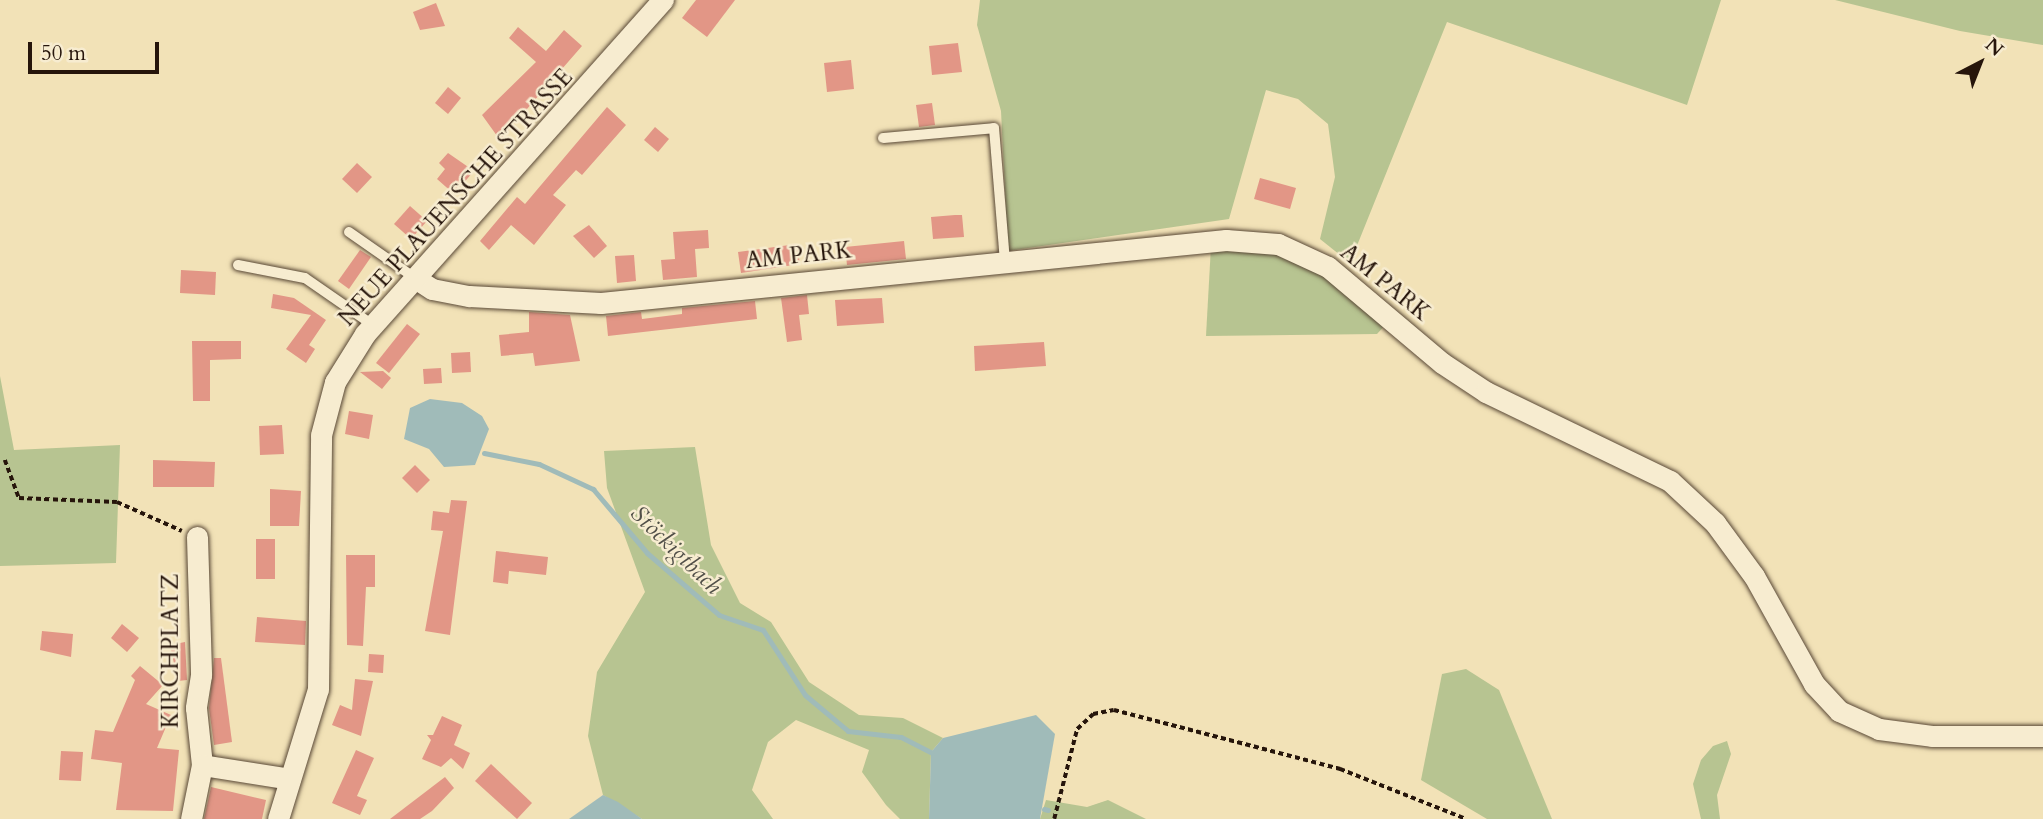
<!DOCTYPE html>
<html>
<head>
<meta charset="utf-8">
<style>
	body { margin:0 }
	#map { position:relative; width:2043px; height:819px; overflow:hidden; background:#f2e2b7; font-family:Cardo,serif }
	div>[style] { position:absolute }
	.green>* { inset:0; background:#b7c491 }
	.water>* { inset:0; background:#a0bbb9 }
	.stream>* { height:5px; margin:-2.5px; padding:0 2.5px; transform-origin:2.5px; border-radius:2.5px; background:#a0bbb9 }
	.building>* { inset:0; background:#e29686 }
	.path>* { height:3.5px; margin-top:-1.75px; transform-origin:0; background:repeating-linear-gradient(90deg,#26150b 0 5px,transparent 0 8.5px) }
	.roads { filter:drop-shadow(0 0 2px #594836) drop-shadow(0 0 2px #594836) }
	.service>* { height:10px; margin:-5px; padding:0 5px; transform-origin:5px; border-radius:5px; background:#f7ecd0 }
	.minor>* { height:21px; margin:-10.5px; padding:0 10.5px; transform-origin:10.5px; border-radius:10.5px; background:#f7ecd0 }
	span { translate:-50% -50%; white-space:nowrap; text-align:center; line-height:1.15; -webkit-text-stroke:5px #f7ecd0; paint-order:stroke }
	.street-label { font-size:23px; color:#26150b }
	.water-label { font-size:24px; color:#514f48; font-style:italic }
	.north { position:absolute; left:1945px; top:28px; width:70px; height:70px; -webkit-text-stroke:5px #f7ecd0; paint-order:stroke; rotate:42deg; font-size:19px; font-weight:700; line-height:28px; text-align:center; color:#26150b }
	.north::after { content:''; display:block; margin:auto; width:24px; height:32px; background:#26150b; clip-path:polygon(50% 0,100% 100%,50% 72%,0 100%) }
	.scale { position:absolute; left:28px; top:42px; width:131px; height:32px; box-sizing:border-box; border:4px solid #26150b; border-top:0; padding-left:9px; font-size:21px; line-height:24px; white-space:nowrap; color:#26150b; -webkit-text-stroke:5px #f7ecd0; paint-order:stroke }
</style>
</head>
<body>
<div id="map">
	<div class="green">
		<div style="clip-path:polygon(980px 0,1721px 0,1687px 105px,1447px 22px,1350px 263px,1320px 239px,1335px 177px,1328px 124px,1298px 99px,1266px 90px,1229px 219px,1008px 251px,1001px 111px,977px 25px)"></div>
		<div style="clip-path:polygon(1835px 0,2043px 0,2043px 45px,1960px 31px)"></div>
		<div style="clip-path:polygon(1211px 246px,1274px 248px,1336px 283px,1386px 324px,1377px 334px,1206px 336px)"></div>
		<div style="clip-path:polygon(0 376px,14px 450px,120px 445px,116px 563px,0 566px)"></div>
		<div style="clip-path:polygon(695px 447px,711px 545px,740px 603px,771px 622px,809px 682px,859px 715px,903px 718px,943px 738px,931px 752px,929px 819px,900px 819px,886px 805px,862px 772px,869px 750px,796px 720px,768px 742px,752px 790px,773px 819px,642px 819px,603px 795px,588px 736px,597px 672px,645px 592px,607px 488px,604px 451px)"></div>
		<div style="clip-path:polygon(1466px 669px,1499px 690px,1552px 819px,1487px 819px,1421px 780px,1442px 674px)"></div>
		<div style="clip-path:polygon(1727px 741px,1731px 754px,1717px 795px,1720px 819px,1701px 819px,1693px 784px,1701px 760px,1713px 746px)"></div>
		<div style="clip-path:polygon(1046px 800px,1087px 807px,1108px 800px,1146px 819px,1040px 819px)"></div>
	</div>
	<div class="water">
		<div style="clip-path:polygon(430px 399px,462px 403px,482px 416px,489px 429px,475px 465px,444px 467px,429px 449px,404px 439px,410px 408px)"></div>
		<div style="clip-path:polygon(1036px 715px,1055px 734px,1040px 819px,929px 819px,931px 752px,943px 738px)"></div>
		<div style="clip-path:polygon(603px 795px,618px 802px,642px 819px,569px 819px)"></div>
	</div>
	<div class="stream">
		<div style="left:484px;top:453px;width:56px;rotate:11.3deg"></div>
		<div style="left:539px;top:464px;width:60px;rotate:24.8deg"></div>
		<div style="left:593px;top:489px;width:84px;rotate:49.8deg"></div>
		<div style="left:647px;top:553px;width:95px;rotate:40.7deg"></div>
		<div style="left:719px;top:615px;width:46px;rotate:18.8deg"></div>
		<div style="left:763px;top:630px;width:77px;rotate:57.1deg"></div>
		<div style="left:805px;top:695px;width:56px;rotate:39.9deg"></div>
		<div style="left:848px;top:731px;width:53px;rotate:6.5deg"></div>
		<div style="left:901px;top:737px;width:34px;rotate:27deg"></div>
		<div style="left:1044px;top:809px;width:4px;rotate:14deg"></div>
	</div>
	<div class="building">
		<div style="clip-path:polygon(696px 0,735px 0,707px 37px,682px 18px)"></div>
		<div style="clip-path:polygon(436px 3px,445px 26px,420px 30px,413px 12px)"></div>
		<div style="clip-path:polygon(518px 27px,546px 51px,564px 30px,582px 46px,500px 140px,482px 115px,536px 62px,509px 38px)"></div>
		<div style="clip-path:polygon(958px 43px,962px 72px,932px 75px,929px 46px)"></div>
		<div style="clip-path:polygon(851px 60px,854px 89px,827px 92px,824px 63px)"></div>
		<div style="clip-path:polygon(448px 87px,461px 98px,448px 114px,435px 103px)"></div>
		<div style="clip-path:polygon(932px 103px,935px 125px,919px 127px,916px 105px)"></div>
		<div style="clip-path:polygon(607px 107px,626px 125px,582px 175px,576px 170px,553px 195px,566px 205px,534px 245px,511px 225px,489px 250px,480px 241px,517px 197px,525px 204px)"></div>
		<div style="clip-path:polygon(655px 127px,669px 139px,658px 152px,644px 140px)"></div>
		<div style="clip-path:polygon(448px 153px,474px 171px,454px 194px,437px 179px,445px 169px,439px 163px)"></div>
		<div style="clip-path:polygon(357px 163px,372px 177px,357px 193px,342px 179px)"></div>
		<div style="clip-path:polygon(1260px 178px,1296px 188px,1290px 209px,1254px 199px)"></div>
		<div style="clip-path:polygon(410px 206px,427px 221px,411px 239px,394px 224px)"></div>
		<div style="clip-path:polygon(955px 215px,962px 215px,964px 237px,933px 239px,931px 217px)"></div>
		<div style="clip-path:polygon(589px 225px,607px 246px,594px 258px,573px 236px)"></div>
		<div style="clip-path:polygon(708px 230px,709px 248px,695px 249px,697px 277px,663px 280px,661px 260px,675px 259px,673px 232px)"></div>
		<div style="clip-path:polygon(904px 241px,906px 259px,847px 265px,845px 247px)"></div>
		<div style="clip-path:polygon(797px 244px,800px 264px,741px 273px,738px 252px)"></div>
		<div style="clip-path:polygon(360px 250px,371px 257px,349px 289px,338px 281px)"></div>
		<div style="clip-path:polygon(634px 255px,636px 281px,617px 283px,615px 256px)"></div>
		<div style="clip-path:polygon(181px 270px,216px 272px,215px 295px,180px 293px)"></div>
		<div style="clip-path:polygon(273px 294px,294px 298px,326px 320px,309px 345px,315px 349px,306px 363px,286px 349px,311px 315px,271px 308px)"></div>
		<div style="clip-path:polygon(807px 295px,809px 314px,799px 315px,802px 340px,787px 342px,781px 298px)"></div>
		<div style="clip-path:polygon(882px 298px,884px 323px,837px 326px,835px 300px)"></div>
		<div style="clip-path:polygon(755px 301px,757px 319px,608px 336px,606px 316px,641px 312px,642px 319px,682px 314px,682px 308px)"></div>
		<div style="clip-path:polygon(529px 312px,570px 315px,580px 361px,535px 366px,533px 353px,501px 356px,499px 335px,529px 332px)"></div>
		<div style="clip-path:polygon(407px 324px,420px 334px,389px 373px,376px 363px)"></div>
		<div style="clip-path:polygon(192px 341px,241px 341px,241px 359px,210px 360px,210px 401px,193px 401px)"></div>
		<div style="clip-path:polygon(1044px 342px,1046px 366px,975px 371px,974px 346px)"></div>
		<div style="clip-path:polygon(470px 352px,471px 372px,452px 373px,451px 353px)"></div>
		<div style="clip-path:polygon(441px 368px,442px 383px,424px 384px,423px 369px)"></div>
		<div style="clip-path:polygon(383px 371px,391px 378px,382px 389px,360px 372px)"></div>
		<div style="clip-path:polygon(349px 411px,373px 415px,369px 439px,345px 434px)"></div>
		<div style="clip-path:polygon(282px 425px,284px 454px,260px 455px,259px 426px)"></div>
		<div style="clip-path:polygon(153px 460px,215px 462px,214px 487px,153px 487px)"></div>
		<div style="clip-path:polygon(415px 465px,430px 480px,417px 493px,402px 478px)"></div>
		<div style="clip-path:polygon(270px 489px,301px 491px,299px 526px,270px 526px)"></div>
		<div style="clip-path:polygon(451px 500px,467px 501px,450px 635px,425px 631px,443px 531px,431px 530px,433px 511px,449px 513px)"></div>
		<div style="clip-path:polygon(256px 539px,275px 539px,275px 579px,256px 579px)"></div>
		<div style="clip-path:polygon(496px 551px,548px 557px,546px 575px,509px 571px,508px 584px,493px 582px)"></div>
		<div style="clip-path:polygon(346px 555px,375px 555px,375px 587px,366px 587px,363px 646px,347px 645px)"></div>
		<div style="clip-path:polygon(257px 617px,306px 621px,305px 645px,255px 642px)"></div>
		<div style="clip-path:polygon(122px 624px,139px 638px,127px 652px,111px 638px)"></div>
		<div style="clip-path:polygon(42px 631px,73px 634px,71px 657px,40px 650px)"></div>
		<div style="clip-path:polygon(185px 642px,187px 680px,178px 681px,170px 645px)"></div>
		<div style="clip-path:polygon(369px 654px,384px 655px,383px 673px,368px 672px)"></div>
		<div style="clip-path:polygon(214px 658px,221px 658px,232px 742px,214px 745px,209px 708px)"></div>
		<div style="clip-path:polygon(140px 666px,163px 685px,146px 704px,171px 715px,157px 748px,179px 750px,173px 811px,116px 810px,122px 763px,91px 759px,95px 730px,113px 732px,135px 680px,131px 676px)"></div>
		<div style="clip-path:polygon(355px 679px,373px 681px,361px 736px,332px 725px,340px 705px,352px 710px)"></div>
		<div style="clip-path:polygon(442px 716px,462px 725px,454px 745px,470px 753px,463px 769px,451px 758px,441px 767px,422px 759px,431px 740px,427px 735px,433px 735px)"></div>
		<div style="clip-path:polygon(356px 750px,374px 758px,357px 796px,367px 800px,360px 815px,332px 803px)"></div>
		<div style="clip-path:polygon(61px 751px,83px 752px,81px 781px,59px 780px)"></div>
		<div style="clip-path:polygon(491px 764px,532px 803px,517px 819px,475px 781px)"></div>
		<div style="clip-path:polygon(445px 777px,454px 788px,432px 811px,420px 819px,390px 819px)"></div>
		<div style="clip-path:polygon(211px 787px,266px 800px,262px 819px,204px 819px)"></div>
	</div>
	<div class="path">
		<div style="left:5px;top:460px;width:40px;rotate:69.8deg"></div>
		<div style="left:19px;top:498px;width:98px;rotate:2.3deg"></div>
		<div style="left:117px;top:502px;width:71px;rotate:24deg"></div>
		<div style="left:1054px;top:819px;width:93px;rotate:-75.7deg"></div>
		<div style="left:1077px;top:729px;width:22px;rotate:-43deg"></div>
		<div style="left:1093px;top:714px;width:21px;rotate:-11deg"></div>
		<div style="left:1114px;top:710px;width:234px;rotate:14.6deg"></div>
		<div style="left:1340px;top:769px;width:136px;rotate:21.6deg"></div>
	</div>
	<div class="roads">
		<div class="service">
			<div style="left:883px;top:138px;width:111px;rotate:-5.1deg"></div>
			<div style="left:994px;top:128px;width:134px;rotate:85.3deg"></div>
			<div style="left:349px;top:232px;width:80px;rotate:34.9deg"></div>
			<div style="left:238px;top:265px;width:68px;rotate:11deg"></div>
			<div style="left:305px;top:278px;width:83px;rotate:34.7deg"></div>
		</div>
		<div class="minor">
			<div style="left:415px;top:278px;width:20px;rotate:33deg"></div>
			<div style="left:432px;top:289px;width:38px;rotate:11deg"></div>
			<div style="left:469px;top:296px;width:132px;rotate:3deg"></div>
			<div style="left:601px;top:303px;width:628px;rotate:-5.76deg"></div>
			<div style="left:1226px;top:240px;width:52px;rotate:4.4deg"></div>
			<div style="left:1278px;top:244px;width:55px;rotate:24.7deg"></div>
			<div style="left:1328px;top:267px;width:149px;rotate:40.1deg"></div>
			<div style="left:1442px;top:363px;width:53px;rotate:33.4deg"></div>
			<div style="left:1486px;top:392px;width:204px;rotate:25.8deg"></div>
			<div style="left:1670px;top:481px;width:62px;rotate:43deg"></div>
			<div style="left:1715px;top:523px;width:66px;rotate:53.7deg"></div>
			<div style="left:1754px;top:576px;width:124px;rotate:60.9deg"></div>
			<div style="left:1814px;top:684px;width:37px;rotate:47deg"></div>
			<div style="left:1839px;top:711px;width:44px;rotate:24.2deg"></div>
			<div style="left:1879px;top:729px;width:53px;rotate:7.5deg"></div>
			<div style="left:1932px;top:736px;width:111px"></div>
			<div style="left:197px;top:537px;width:138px;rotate:88.3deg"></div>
			<div style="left:201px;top:675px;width:33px;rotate:99deg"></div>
			<div style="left:196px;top:708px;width:57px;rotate:84deg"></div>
			<div style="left:202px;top:765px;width:89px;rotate:9deg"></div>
			<div style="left:191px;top:819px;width:55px;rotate:-78.5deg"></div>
			<div style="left:278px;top:819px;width:136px;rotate:-72.9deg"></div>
			<div style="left:318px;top:689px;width:254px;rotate:-89.3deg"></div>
			<div style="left:321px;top:435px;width:55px;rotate:-75.2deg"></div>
			<div style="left:335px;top:382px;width:57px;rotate:-58deg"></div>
			<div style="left:365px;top:334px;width:448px;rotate:-48.3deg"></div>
		</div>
	</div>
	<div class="street-label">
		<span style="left:456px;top:198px;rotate:-48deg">NEUE PLAUENSCHE STRASSE</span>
		<span style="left:799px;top:256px;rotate:-6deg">AM PARK</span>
		<span style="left:1385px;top:283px;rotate:39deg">AM PARK</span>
		<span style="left:171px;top:651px;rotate:-90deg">KIRCHPLATZ</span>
	</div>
	<div class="water-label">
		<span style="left:676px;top:550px;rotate:44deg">Stöckigtbach</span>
	</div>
	<div class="north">N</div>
	<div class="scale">50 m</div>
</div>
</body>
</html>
